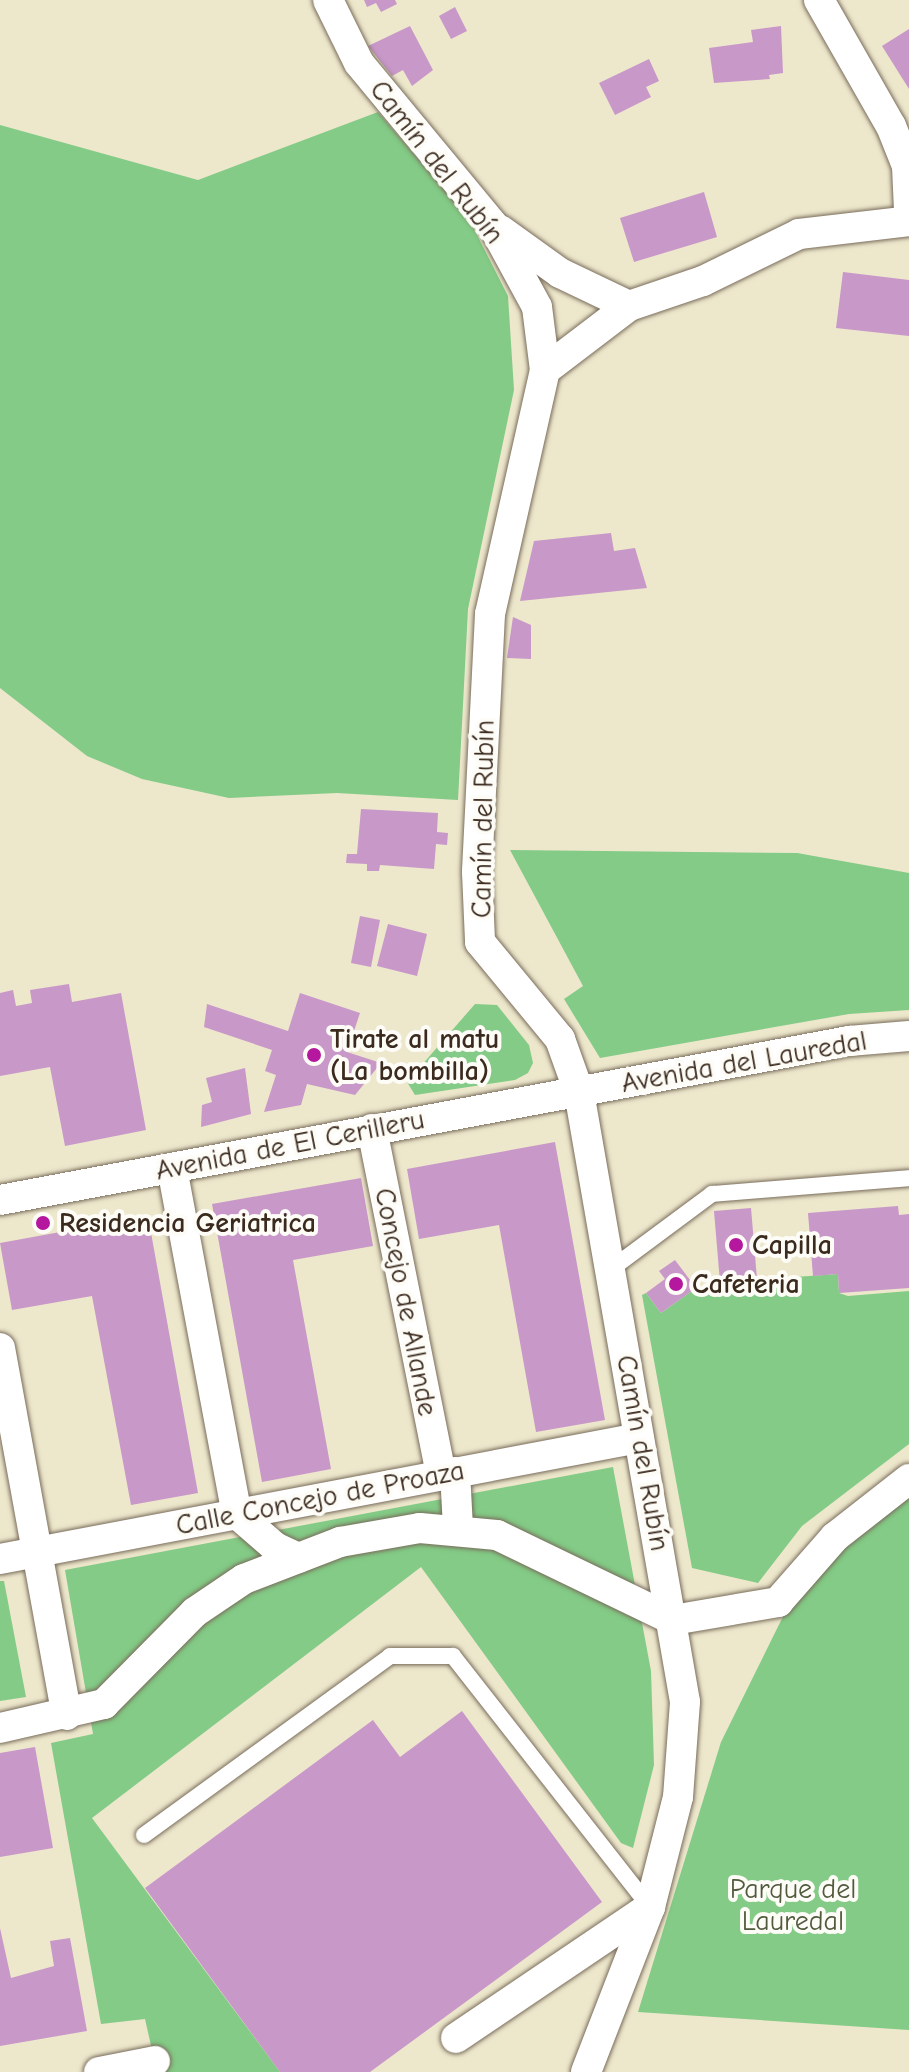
<!DOCTYPE html>
<html>
<head>
<meta charset="utf-8">
<style>
	body { margin:0 }
	#map { position:relative; width:909px; height:2072px; overflow:hidden; background:#ede7cc; font-family:"Comic Neue",sans-serif }
	div>[style] { position:absolute }
	.green>* { inset:0; background:#83cb86 }
	.building>* { inset:0; background:#c898c9 }
	.roads { filter:drop-shadow(0 0 2px #796c5b) drop-shadow(0 0 2px #796c5b) }
	.lane>* { height:16px; margin:-8px; padding:0 8px; transform-origin:8px; border-radius:8px; background:#fff }
	.street>* { height:30px; margin:-15px; padding:0 15px; transform-origin:15px; border-radius:15px; background:#fff }
	.dots>* { width:22px; height:22px; translate:-50% -50%; box-sizing:border-box; border:4px solid #fdfcf7; border-radius:50% }
	span { translate:-50% -50%; white-space:nowrap; text-align:center; line-height:1.15; -webkit-text-stroke:8px #fdfcf7; paint-order:stroke }
	.street-label { font-size:28px; color:#3b2a1e }
	.poi-label { font-size:28px; color:#3b2a1e; font-weight:700 }
	.left { translate:0 -50%; text-align:left }
	.park-label { font-size:28px; color:#515a3d }
</style>
</head>
<body>
<div id="map">
	<div class="green">
		<div style="clip-path:polygon(378px 112px,469px 219px,508px 296px,514px 390px,468px 609px,458px 800px,337px 793px,229px 798px,142px 779px,87px 756px,0 688px,0 125px,198px 180px)"></div>
		<div style="clip-path:polygon(510px 850px,797px 853px,909px 873px,909px 1010px,849px 1014px,600px 1058px,564px 999px,583px 986px)"></div>
		<div style="clip-path:polygon(475px 1004px,497px 1005px,529px 1045px,533px 1063px,528px 1073px,515px 1080px,415px 1095px,407px 1082px)"></div>
		<div style="clip-path:polygon(838px 1274px,839px 1293px,848px 1296px,909px 1291px,909px 1444px,802px 1526px,758px 1583px,692px 1568px,642px 1295px,646px 1293px,661px 1313px,696px 1288px,720px 1282px)"></div>
		<div style="clip-path:polygon(613px 1467px,651px 1671px,654px 1765px,633px 1848px,621px 1843px,421px 1567px,92px 1818px,280px 2072px,157px 2072px,145px 2019px,101px 2024px,51px 1743px,93px 1734px,65px 1570px)"></div>
		<div style="clip-path:polygon(909px 1491px,909px 2030px,638px 2012px,721px 1742px,805px 1572px)"></div>
		<div style="clip-path:polygon(0 1581px,4px 1581px,26px 1697px,0 1701px)"></div>
	</div>
	<div class="building">
		<div style="clip-path:polygon(364px 0,395px 0,397px 4px,381px 12px,376px 3px,367px 7px)"></div>
		<div style="clip-path:polygon(455px 7px,467px 31px,451px 39px,439px 16px)"></div>
		<div style="clip-path:polygon(410px 26px,433px 70px,412px 86px,403px 70px,392px 76px,368px 46px)"></div>
		<div style="clip-path:polygon(781px 26px,783px 73px,769px 75px,770px 79px,714px 83px,709px 48px,753px 42px,751px 30px)"></div>
		<div style="clip-path:polygon(909px 29px,909px 89px,882px 46px)"></div>
		<div style="clip-path:polygon(649px 59px,659px 81px,646px 87px,651px 97px,615px 115px,599px 83px)"></div>
		<div style="clip-path:polygon(704px 192px,717px 237px,634px 262px,620px 218px)"></div>
		<div style="clip-path:polygon(843px 272px,909px 280px,909px 336px,836px 328px)"></div>
		<div style="clip-path:polygon(611px 533px,614px 551px,635px 548px,647px 588px,520px 601px,534px 541px)"></div>
		<div style="clip-path:polygon(513px 617px,531px 625px,531px 659px,507px 658px)"></div>
		<div style="clip-path:polygon(361px 809px,438px 813px,437px 832px,448px 833px,447px 845px,436px 844px,434px 869px,380px 865px,379px 871px,367px 871px,367px 864px,346px 863px,347px 854px,357px 854px)"></div>
		<div style="clip-path:polygon(360px 916px,380px 920px,371px 967px,351px 963px)"></div>
		<div style="clip-path:polygon(388px 924px,427px 934px,417px 976px,377px 966px)"></div>
		<div style="clip-path:polygon(69px 984px,72px 1002px,121px 993px,146px 1130px,65px 1146px,50px 1067px,0 1076px,0 993px,13px 990px,16px 1006px,32px 1003px,30px 990px)"></div>
		<div style="clip-path:polygon(300px 993px,360px 1013px,347px 1052px,381px 1063px,355px 1095px,307px 1084px,301px 1105px,264px 1112px,276px 1075px,265px 1071px,272px 1050px,204px 1027px,207px 1004px,288px 1031px)"></div>
		<div style="clip-path:polygon(245px 1068px,251px 1114px,201px 1127px,202px 1105px,212px 1102px,206px 1078px)"></div>
		<div style="clip-path:polygon(555px 1142px,605px 1420px,536px 1432px,499px 1225px,419px 1239px,407px 1169px)"></div>
		<div style="clip-path:polygon(361px 1178px,373px 1246px,293px 1260px,331px 1469px,262px 1482px,212px 1204px)"></div>
		<div style="clip-path:polygon(898px 1206px,899px 1215px,909px 1214px,909px 1288px,839px 1293px,838px 1274px,813px 1276px,808px 1213px)"></div>
		<div style="clip-path:polygon(751px 1208px,757px 1279px,720px 1282px,714px 1211px)"></div>
		<div style="clip-path:polygon(148px 1216px,198px 1493px,131px 1505px,92px 1296px,12px 1310px,0 1243px)"></div>
		<div style="clip-path:polygon(675px 1260px,696px 1288px,661px 1313px,646px 1293px,665px 1279px,659px 1271px)"></div>
		<div style="clip-path:polygon(462px 1711px,602px 1902px,370px 2072px,280px 2072px,145px 1888px,373px 1720px,400px 1757px)"></div>
		<div style="clip-path:polygon(35px 1747px,53px 1848px,0 1857px,0 1753px)"></div>
		<div style="clip-path:polygon(0 1928px,11px 1978px,54px 1966px,50px 1941px,70px 1938px,87px 2031px,0 2046px)"></div>
	</div>
	<div class="roads">
		<div class="lane">
			<div style="left:611px;top:1269px;width:126px;rotate:-36.6deg"></div>
			<div style="left:712px;top:1194px;width:198px;rotate:-4.6deg"></div>
			<div style="left:144px;top:1835px;width:304px;rotate:-36deg"></div>
			<div style="left:390px;top:1656px;width:63px"></div>
			<div style="left:453px;top:1656px;width:319px;rotate:51.9deg"></div>
		</div>
		<div class="street">
			<div style="left:328px;top:0;width:70px;rotate:63.8deg"></div>
			<div style="left:359px;top:63px;width:209px;rotate:50.4deg"></div>
			<div style="left:492px;top:224px;width:94px;rotate:61.5deg"></div>
			<div style="left:537px;top:307px;width:64px;rotate:82.8deg"></div>
			<div style="left:545px;top:370px;width:250px;rotate:102.7deg"></div>
			<div style="left:490px;top:614px;width:258px;rotate:92.9deg"></div>
			<div style="left:477px;top:872px;width:70px;rotate:87.5deg"></div>
			<div style="left:480px;top:942px;width:126px;rotate:50.5deg"></div>
			<div style="left:560px;top:1039px;width:56px;rotate:70.3deg"></div>
			<div style="left:579px;top:1092px;width:619px;rotate:80.14deg"></div>
			<div style="left:685px;top:1702px;width:95px;rotate:94.2deg"></div>
			<div style="left:678px;top:1797px;width:114px;rotate:104.3deg"></div>
			<div style="left:650px;top:1907px;width:177px;rotate:111.2deg"></div>
			<div style="left:819px;top:0;width:145px;rotate:60.3deg"></div>
			<div style="left:891px;top:126px;width:43px;rotate:68.2deg"></div>
			<div style="left:907px;top:166px;width:44px;rotate:87.4deg"></div>
			<div style="left:500px;top:230px;width:74px;rotate:35.6deg"></div>
			<div style="left:560px;top:273px;width:76px;rotate:25.6deg"></div>
			<div style="left:545px;top:370px;width:106px;rotate:-37.3deg"></div>
			<div style="left:629px;top:306px;width:78px;rotate:-18.7deg"></div>
			<div style="left:703px;top:281px;width:107px;rotate:-26.1deg"></div>
			<div style="left:799px;top:234px;width:111px;rotate:-6.7deg"></div>
			<div style="left:372px;top:1129px;width:353px;rotate:78.7deg"></div>
			<div style="left:172px;top:1168px;width:352px;rotate:79.4deg"></div>
			<div style="left:0;top:1200px;width:864px;rotate:-10.61deg"></div>
			<div style="left:849px;top:1041px;width:60px;rotate:-4.8deg"></div>
			<div style="left:0;top:1348px;width:373px;rotate:79.7deg"></div>
			<div style="left:455px;top:1472px;width:56px;rotate:86.9deg"></div>
			<div style="left:237px;top:1514px;width:50px;rotate:41deg"></div>
			<div style="left:275px;top:1547px;width:26px;rotate:25deg"></div>
			<div style="left:0;top:1559px;width:650px;rotate:-10.72deg"></div>
			<div style="left:0;top:1728px;width:107px;rotate:-13deg"></div>
			<div style="left:104px;top:1704px;width:129px;rotate:-45.3deg"></div>
			<div style="left:195px;top:1612px;width:59px;rotate:-34deg"></div>
			<div style="left:244px;top:1579px;width:103px;rotate:-21.1deg"></div>
			<div style="left:340px;top:1542px;width:81px;rotate:-9.9deg"></div>
			<div style="left:420px;top:1528px;width:77px;rotate:5.2deg"></div>
			<div style="left:497px;top:1535px;width:195px;rotate:25.8deg"></div>
			<div style="left:673px;top:1620px;width:107px;rotate:-9.7deg"></div>
			<div style="left:778px;top:1602px;width:86px;rotate:-48.8deg"></div>
			<div style="left:835px;top:1537px;width:94px;rotate:-38.1deg"></div>
			<div style="left:456px;top:2038px;width:234px;rotate:-34deg"></div>
			<div style="left:99px;top:2072px;width:57px;rotate:-11.1deg"></div>
		</div>
	</div>
	<div class="dots">
		<div style="left:314px;top:1055px;background:#b5179e"></div>
		<div style="left:43px;top:1223px;background:#b5179e"></div>
		<div style="left:736px;top:1245px;background:#b5179e"></div>
		<div style="left:676px;top:1284px;background:#b5179e"></div>
	</div>
	<div class="street-label">
		<span style="left:437px;top:162px;rotate:52deg">Camín del Rubín</span>
		<span style="left:483px;top:819px;rotate:-89deg">Camín del Rubín</span>
		<span style="left:744px;top:1062px;rotate:-10deg">Avenida del Lauredal</span>
		<span style="left:290px;top:1145px;rotate:-11deg">Avenida de El Cerilleru</span>
		<span style="left:406px;top:1302px;rotate:79deg">Concejo de Allande</span>
		<span style="left:643px;top:1453px;rotate:80deg">Camín del Rubín</span>
		<span style="left:320px;top:1498px;rotate:-11deg">Calle Concejo de Proaza</span>
	</div>
	<div class="poi-label">
		<span class="left" style="left:330px;top:1055px">Tirate al matu<br>(La bombilla)</span>
		<span class="left" style="left:59px;top:1223px">Residencia Geriatrica</span>
		<span class="left" style="left:752px;top:1245px">Capilla</span>
		<span class="left" style="left:692px;top:1284px">Cafeteria</span>
	</div>
	<div class="park-label">
		<span style="left:793px;top:1905px">Parque del<br>Lauredal</span>
	</div>
</div>
</body>
</html>
